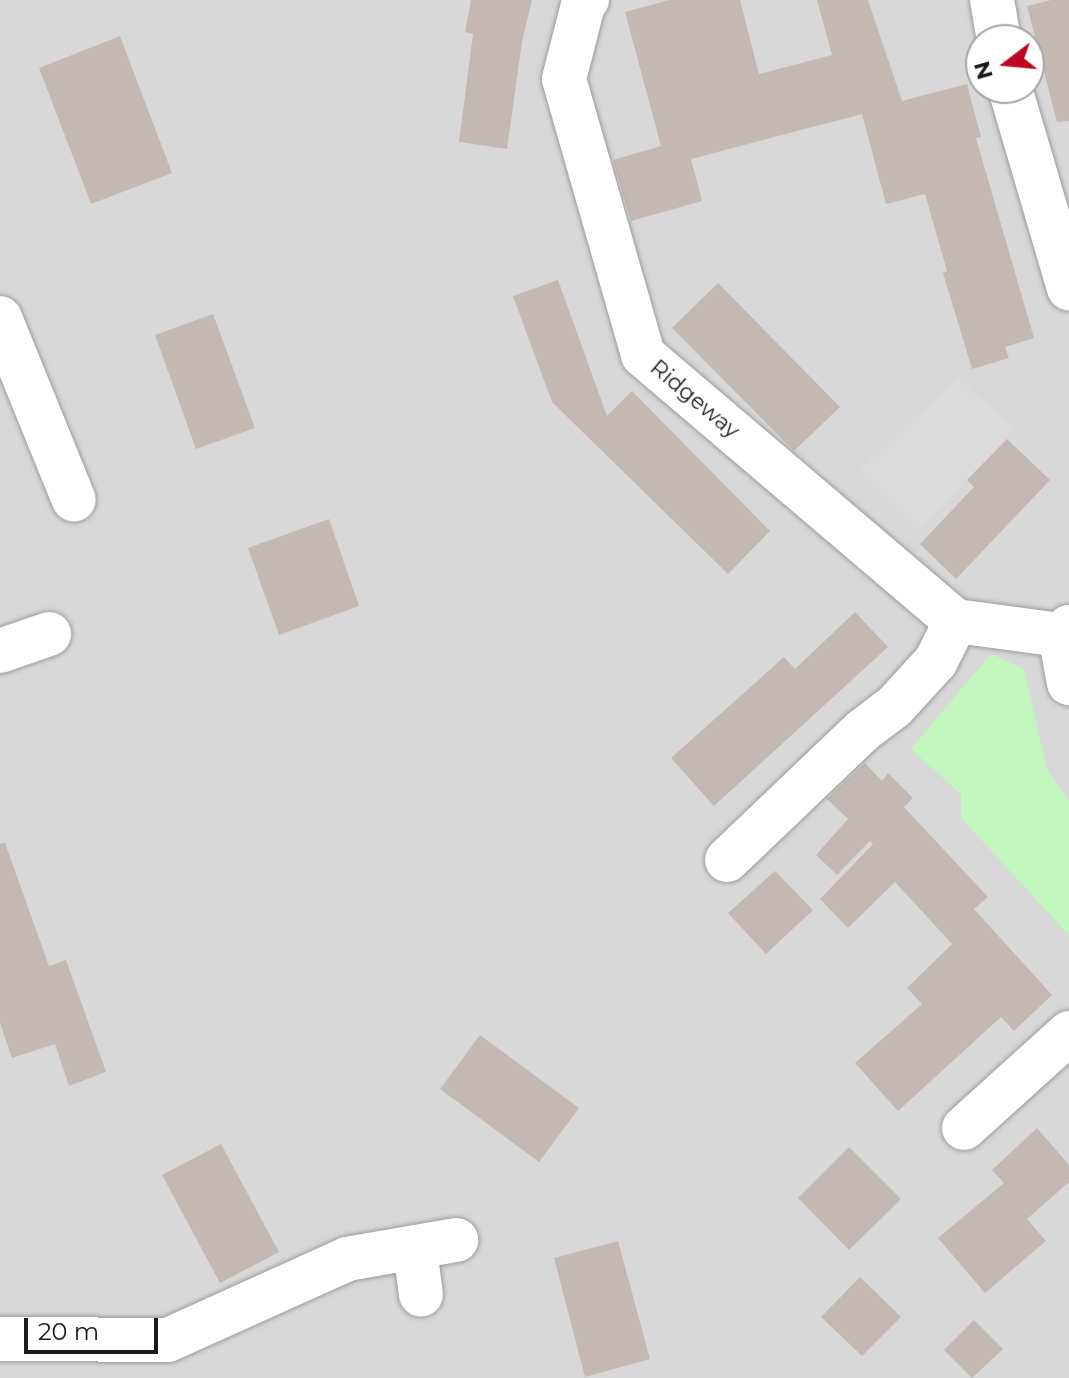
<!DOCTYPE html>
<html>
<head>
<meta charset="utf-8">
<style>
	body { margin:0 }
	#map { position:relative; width:1069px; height:1378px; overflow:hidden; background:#ece7e1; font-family:Montserrat,sans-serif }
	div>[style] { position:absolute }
	.residential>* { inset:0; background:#d9d8d8 }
	.park>* { inset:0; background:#c1f7bd }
	.parking>* { inset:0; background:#dbdbdb }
	.building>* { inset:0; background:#c3b8b4 }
	.roads { filter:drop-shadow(0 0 2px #9c9c9c) drop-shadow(0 0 2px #9c9c9c) }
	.minor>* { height:44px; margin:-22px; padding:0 22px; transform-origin:22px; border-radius:22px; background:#fff }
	span { translate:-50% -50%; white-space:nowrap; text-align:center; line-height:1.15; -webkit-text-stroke:6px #fff; paint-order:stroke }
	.street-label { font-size:22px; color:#1b1b1b }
	.north { position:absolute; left:965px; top:24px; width:80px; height:80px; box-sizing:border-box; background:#fff; border:2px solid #a4a4a4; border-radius:50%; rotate:254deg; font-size:22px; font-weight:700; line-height:32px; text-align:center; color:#1b1b1b }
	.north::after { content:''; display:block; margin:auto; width:28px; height:36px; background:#bf0721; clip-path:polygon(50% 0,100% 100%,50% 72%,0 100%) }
	.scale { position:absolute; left:24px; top:1318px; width:134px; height:36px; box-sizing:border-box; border:4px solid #1b1b1b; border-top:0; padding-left:10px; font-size:24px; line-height:28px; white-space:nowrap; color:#1b1b1b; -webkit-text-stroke:6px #fff; paint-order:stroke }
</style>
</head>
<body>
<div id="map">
	<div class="residential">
		<div style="clip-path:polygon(evenodd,0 0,1069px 0,1069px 1378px,0 1378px,0 0,981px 40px,1029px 40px,1029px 88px,981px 88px,981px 40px)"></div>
	</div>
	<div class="park">
		<div style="clip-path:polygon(991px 654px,1024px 669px,1047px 770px,1069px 801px,1069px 935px,961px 818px,961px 794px,911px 749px)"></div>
	</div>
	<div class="parking">
		<div style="clip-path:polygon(959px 378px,1015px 430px,918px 531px,859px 470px)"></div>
	</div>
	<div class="building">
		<div style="clip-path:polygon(471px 0,532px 0,522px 42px,507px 149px,459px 142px,473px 34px,465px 32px)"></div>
		<div style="clip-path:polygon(669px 0,740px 0,759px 74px,832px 55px,817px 0,868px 0,902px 101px,967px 84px,981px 137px,976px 138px,1034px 338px,1005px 347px,1009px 358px,972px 369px,943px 273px,947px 271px,925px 194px,886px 204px,862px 114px,691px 159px,702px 201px,631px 221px,613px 160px,661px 146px,625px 12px)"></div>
		<div style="clip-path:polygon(1051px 0,1069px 0,1069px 121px,1057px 122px,1027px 6px)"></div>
		<div style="clip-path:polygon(120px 36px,172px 173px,91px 204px,39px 68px)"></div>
		<div style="clip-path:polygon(558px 280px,607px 416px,632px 391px,770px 531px,728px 574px,552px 402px,513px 296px)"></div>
		<div style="clip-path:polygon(718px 283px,840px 407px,794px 451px,672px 328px)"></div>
		<div style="clip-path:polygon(213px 314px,255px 428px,196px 449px,155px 335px)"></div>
		<div style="clip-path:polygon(1007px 439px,1050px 480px,956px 579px,920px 544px,974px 487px,967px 480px)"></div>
		<div style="clip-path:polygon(329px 519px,359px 606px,279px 635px,248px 548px)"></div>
		<div style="clip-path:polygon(855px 612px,888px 647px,714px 806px,671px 758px,784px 657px,795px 669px)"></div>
		<div style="clip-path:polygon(865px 763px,882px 781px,888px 773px,913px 798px,904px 807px,988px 897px,974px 909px,1052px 995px,1014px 1031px,1001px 1017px,898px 1111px,855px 1063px,922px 1004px,907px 988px,952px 944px,895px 882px,848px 928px,820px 899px,873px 844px,870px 841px,837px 875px,816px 855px,848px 819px,827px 799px)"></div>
		<div style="clip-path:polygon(5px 843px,49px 966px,66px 960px,106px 1072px,69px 1086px,55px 1044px,12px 1058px,0 1023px,0 844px)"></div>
		<div style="clip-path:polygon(775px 871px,813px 910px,766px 954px,728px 913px)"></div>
		<div style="clip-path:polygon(480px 1035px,579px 1108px,539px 1162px,440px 1089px)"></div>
		<div style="clip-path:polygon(1037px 1128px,1069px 1165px,1069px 1182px,1027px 1219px,1046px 1241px,985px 1293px,938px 1238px,1004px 1183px,992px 1170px)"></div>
		<div style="clip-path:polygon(221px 1144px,279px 1252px,220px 1283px,162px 1175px)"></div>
		<div style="clip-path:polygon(849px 1147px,901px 1199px,849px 1250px,798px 1198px)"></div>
		<div style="clip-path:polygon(618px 1241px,650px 1359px,585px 1377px,554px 1258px)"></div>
		<div style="clip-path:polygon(860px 1277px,901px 1317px,862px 1356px,821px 1317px)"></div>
		<div style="clip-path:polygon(974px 1320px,1003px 1349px,972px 1378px,944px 1350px)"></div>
	</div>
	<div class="roads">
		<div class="minor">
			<div style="left:587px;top:0;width:6px;rotate:129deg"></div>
			<div style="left:583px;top:5px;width:76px;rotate:104.4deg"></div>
			<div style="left:564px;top:79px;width:287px;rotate:74deg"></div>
			<div style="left:643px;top:355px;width:411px;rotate:40.4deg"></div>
			<div style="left:956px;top:621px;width:105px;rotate:7.7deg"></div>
			<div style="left:1060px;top:635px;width:12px;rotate:-42deg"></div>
			<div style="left:992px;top:0;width:41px;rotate:80.1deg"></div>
			<div style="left:1010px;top:88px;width:209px;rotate:73.6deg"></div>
			<div style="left:0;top:318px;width:196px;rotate:67.9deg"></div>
			<div style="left:1060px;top:635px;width:49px;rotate:79.4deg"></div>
			<div style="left:0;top:651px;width:52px;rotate:-19.1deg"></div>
			<div style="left:727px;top:860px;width:187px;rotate:-43.7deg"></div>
			<div style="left:862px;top:731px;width:40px;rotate:-37deg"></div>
			<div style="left:894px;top:707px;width:62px;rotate:-47.6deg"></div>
			<div style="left:936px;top:661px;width:45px;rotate:-63.4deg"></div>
			<div style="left:964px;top:1128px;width:142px;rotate:-42.1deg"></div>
			<div style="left:415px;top:1249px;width:46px;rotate:82.6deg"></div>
			<div style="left:0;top:1339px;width:168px;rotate:0.3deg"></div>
			<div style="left:168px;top:1340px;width:196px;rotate:-24.3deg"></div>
			<div style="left:347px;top:1259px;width:111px;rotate:-9.9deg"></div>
		</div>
	</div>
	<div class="street-label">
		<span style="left:695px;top:399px;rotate:40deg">Ridgeway</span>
	</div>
	<div class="north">N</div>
	<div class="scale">20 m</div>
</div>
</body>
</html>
